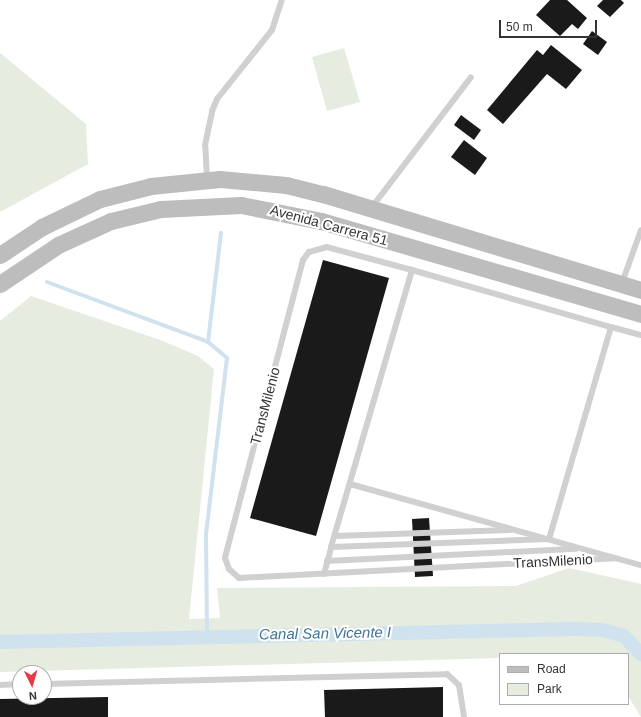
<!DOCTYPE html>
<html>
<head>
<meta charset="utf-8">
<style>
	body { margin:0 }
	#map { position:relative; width:641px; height:717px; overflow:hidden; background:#fff; font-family:Arial,sans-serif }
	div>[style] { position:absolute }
	.green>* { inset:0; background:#e6ecdf }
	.stream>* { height:4px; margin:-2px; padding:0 2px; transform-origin:2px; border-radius:2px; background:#cfe2ee }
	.canal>* { height:14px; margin:-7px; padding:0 7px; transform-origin:7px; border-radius:7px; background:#cfe2ee }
	.building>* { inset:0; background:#1a1a1a }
	.service>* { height:6px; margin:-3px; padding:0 3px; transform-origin:3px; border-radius:3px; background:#d0d0d0 }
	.secondary>* { height:17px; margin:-8.5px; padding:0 8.5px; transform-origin:8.5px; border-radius:8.5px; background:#bdbdbd }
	span { translate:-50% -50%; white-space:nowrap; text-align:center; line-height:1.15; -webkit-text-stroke:4px #fff; paint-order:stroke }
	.street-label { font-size:14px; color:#333 }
	.water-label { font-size:15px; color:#3f7597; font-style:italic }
	.legend { position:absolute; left:499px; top:653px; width:130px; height:52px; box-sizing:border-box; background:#fff; border:1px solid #adadad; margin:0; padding:5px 7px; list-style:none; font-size:12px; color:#333 }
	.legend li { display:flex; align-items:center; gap:8px; height:20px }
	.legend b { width:20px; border:1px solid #adadad }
	.north { position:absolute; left:12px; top:665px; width:40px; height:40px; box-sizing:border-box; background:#fff; border:1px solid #adadad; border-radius:50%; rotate:175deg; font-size:11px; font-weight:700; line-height:16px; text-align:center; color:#333 }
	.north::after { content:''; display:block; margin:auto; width:14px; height:18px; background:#e63946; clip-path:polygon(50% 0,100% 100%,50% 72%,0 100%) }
	.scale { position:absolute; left:499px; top:20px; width:98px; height:18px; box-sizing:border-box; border:2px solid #333; border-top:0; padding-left:5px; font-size:12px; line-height:14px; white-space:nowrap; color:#333; -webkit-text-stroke:3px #fff; paint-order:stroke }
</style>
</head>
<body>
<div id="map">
	<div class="green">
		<div style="clip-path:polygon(344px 48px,360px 102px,327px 111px,312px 57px)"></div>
		<div style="clip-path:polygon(0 53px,86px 124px,88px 164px,0 212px)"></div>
		<div style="clip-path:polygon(31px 296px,163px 341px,198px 356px,214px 369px,189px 619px,220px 618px,217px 588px,516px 586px,569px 568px,641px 584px,641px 717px,628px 696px,628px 654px,500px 654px,500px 658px,0 672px,0 321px)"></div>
	</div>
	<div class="stream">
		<div style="left:47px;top:282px;width:172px;rotate:20.4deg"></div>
		<div style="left:208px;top:342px;width:25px;rotate:40deg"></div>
		<div style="left:227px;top:358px;width:178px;rotate:96.8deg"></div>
		<div style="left:206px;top:535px;width:100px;rotate:89.4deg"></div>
		<div style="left:208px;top:342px;width:110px;rotate:-83.2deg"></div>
	</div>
	<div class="canal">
		<div style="left:0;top:642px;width:575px;rotate:-1.3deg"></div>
		<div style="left:575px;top:629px;width:28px;rotate:2deg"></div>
		<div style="left:603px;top:630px;width:22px;rotate:16deg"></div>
		<div style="left:624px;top:636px;width:25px;rotate:47deg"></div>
	</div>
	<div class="building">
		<div style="clip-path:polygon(550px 0,567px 0,587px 18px,578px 29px,572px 24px,560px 36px,536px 15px)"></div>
		<div style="clip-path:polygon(603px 0,621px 0,624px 3px,610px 17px,597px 6px)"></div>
		<div style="clip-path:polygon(592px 31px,607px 42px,598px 55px,583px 44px)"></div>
		<div style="clip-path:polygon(551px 45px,582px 70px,566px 89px,547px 74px,503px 124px,487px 110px,537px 50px,543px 55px)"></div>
		<div style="clip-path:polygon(461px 115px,481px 130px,474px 140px,454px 125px)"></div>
		<div style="clip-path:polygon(464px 140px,487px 158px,475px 175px,451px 157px)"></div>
		<div style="clip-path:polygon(323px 260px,389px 278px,316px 536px,250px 518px)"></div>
		<div style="clip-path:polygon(429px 518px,433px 576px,415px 577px,412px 519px)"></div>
		<div style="clip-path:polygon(443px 687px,443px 717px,325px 717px,324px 690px)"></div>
		<div style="clip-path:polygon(108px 697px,108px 717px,0 717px,0 699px)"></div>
	</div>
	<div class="service">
		<div style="left:207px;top:178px;width:33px;rotate:-93deg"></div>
		<div style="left:205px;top:145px;width:35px;rotate:-78deg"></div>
		<div style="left:212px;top:111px;width:13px;rotate:-67deg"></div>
		<div style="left:217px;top:99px;width:88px;rotate:-51.4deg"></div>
		<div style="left:272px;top:30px;width:32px;rotate:-72deg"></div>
		<div style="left:372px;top:207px;width:163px;rotate:-52.7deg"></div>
		<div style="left:412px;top:270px;width:88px;rotate:-164.9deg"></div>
		<div style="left:327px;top:247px;width:19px;rotate:164deg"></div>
		<div style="left:309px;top:252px;width:10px;rotate:127deg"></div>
		<div style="left:303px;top:260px;width:308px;rotate:104.7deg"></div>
		<div style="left:225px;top:558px;width:12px;rotate:70deg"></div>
		<div style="left:229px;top:569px;width:13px;rotate:42deg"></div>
		<div style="left:239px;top:578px;width:377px;rotate:-3deg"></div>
		<div style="left:622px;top:283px;width:56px;rotate:-70.3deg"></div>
		<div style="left:611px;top:327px;width:31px;rotate:15deg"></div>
		<div style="left:350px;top:484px;width:302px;rotate:15.6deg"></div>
		<div style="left:335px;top:536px;width:175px;rotate:-2deg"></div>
		<div style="left:327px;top:561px;width:249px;rotate:-2.8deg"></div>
		<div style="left:324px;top:574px;width:28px;rotate:-75deg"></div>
		<div style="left:331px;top:547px;width:289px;rotate:-73.7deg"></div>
		<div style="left:412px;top:270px;width:207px;rotate:16deg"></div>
		<div style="left:611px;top:327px;width:221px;rotate:106.3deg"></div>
		<div style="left:549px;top:539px;width:218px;rotate:177.9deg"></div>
		<div style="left:44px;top:684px;width:403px;rotate:-1.4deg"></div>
		<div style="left:447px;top:674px;width:16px;rotate:43deg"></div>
		<div style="left:459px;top:685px;width:32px;rotate:81deg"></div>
		<div style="left:0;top:685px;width:20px;rotate:-3deg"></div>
	</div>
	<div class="secondary">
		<div style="left:0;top:255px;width:50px;rotate:-33.7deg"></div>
		<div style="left:42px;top:227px;width:64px;rotate:-25.8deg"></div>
		<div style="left:100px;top:199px;width:53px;rotate:-14.3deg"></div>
		<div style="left:151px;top:186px;width:69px;rotate:-5.8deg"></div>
		<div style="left:220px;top:179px;width:66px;rotate:5.2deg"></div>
		<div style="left:286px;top:185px;width:38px;rotate:14deg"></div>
		<div style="left:323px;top:194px;width:332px;rotate:16.8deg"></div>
		<div style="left:0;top:284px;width:70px;rotate:-33.9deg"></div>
		<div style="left:58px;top:245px;width:58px;rotate:-24.4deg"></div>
		<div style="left:111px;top:221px;width:51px;rotate:-13.5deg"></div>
		<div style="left:161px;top:209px;width:80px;rotate:-2.9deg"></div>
		<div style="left:241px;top:205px;width:82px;rotate:11.3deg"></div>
		<div style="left:321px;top:221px;width:333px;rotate:16.2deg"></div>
	</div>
	<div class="street-label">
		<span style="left:329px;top:225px;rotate:15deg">Avenida Carrera 51</span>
		<span style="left:265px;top:406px;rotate:-75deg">TransMilenio</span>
		<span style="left:553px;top:561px;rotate:-3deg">TransMilenio</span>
	</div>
	<div class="water-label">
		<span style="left:325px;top:633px;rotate:-1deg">Canal San Vicente I</span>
	</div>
	<ul class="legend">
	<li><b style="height:5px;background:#bdbdbd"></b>Road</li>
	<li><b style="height:11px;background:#e6ecdf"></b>Park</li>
	</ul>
	<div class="north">N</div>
	<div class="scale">50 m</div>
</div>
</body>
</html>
